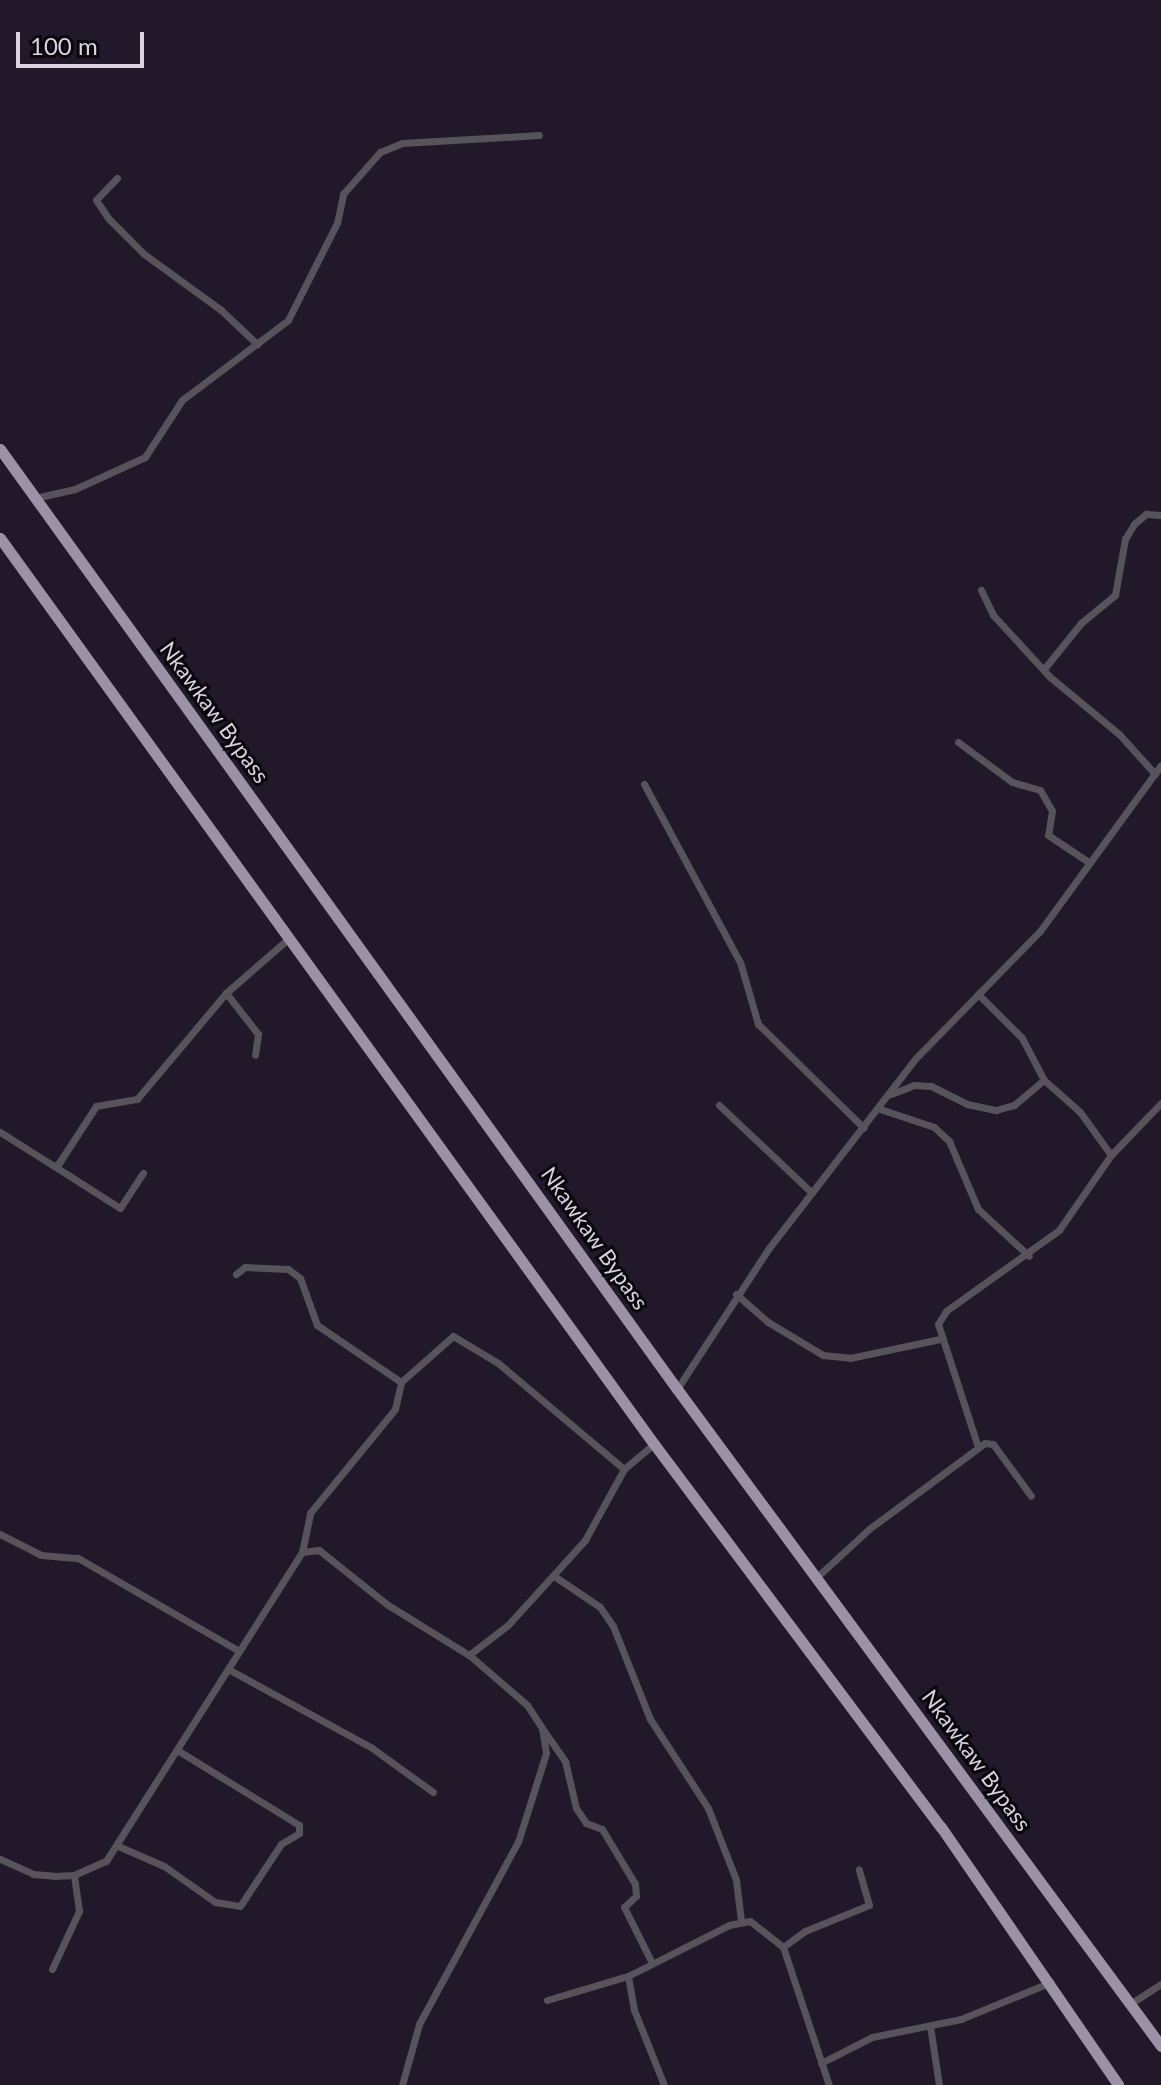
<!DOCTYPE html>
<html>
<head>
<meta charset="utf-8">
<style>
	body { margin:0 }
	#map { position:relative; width:1161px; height:2085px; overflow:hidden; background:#211929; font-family:Lato,sans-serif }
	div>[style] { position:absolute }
	.minor>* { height:7px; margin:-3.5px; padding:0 3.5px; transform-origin:3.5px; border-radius:3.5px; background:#56535b }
	.trunk>* { height:11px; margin:-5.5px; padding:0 5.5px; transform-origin:5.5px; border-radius:5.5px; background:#9c92a6 }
	span { translate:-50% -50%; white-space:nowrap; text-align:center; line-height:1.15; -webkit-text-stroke:6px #09060c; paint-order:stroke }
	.street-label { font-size:22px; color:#d8d3de }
	.scale { position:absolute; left:16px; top:32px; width:128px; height:36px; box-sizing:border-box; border:4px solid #d8d3de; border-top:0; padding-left:10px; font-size:24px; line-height:28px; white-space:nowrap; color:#d8d3de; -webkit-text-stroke:6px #09060c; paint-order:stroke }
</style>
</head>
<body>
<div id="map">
	<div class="minor">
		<div style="left:117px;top:178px;width:30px;rotate:134deg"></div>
		<div style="left:96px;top:200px;width:23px;rotate:56deg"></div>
		<div style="left:109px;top:219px;width:49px;rotate:45deg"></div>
		<div style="left:144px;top:254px;width:95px;rotate:36deg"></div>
		<div style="left:221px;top:310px;width:50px;rotate:43.4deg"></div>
		<div style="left:35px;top:498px;width:41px;rotate:-12.7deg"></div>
		<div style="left:75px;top:489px;width:77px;rotate:-24.6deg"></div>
		<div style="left:145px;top:457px;width:68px;rotate:-57deg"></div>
		<div style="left:182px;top:400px;width:133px;rotate:-37deg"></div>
		<div style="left:288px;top:320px;width:109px;rotate:-63.2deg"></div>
		<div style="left:337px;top:223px;width:30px;rotate:-78deg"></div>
		<div style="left:343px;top:194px;width:56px;rotate:-48.6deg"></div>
		<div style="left:380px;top:152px;width:24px;rotate:-22deg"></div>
		<div style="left:402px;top:143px;width:137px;rotate:-3.3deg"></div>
		<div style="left:981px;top:590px;width:28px;rotate:64deg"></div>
		<div style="left:993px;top:615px;width:84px;rotate:47.4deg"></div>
		<div style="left:1050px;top:677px;width:89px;rotate:39.6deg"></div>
		<div style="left:1119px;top:734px;width:54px;rotate:48deg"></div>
		<div style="left:1044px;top:669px;width:59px;rotate:-51.2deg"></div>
		<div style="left:1081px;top:623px;width:44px;rotate:-39.5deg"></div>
		<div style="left:1115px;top:595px;width:57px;rotate:-79.9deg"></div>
		<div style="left:1125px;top:539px;width:17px;rotate:-59deg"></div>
		<div style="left:1134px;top:524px;width:16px;rotate:-40deg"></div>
		<div style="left:1146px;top:514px;width:15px;rotate:4deg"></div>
		<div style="left:958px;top:742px;width:67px;rotate:36.5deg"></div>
		<div style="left:1012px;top:782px;width:29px;rotate:16deg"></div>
		<div style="left:1040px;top:790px;width:24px;rotate:60deg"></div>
		<div style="left:1052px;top:811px;width:24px;rotate:99deg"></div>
		<div style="left:1048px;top:835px;width:50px;rotate:33.7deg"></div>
		<div style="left:644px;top:784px;width:202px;rotate:61.7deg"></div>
		<div style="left:740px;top:962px;width:65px;rotate:73.8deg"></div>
		<div style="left:758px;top:1024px;width:148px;rotate:44.5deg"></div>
		<div style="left:226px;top:993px;width:52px;rotate:52deg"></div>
		<div style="left:258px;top:1034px;width:21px;rotate:98deg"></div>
		<div style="left:978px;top:994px;width:62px;rotate:45deg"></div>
		<div style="left:1022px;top:1038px;width:47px;rotate:62.4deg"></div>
		<div style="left:1044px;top:1080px;width:48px;rotate:41.6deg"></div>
		<div style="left:1080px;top:1112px;width:53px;rotate:54.2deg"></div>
		<div style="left:891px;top:1094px;width:25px;rotate:-21deg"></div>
		<div style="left:914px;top:1085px;width:17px;rotate:3deg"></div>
		<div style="left:931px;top:1086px;width:40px;rotate:26.6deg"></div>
		<div style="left:967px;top:1104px;width:30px;rotate:12deg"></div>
		<div style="left:996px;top:1110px;width:19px;rotate:-16deg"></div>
		<div style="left:1014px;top:1105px;width:39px;rotate:-40deg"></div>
		<div style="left:719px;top:1105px;width:128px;rotate:43.4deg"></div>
		<div style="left:880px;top:1109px;width:57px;rotate:18.4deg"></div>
		<div style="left:934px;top:1127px;width:21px;rotate:43deg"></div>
		<div style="left:949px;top:1141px;width:74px;rotate:66.9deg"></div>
		<div style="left:978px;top:1209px;width:69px;rotate:42.7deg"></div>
		<div style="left:0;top:1132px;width:64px;rotate:32.2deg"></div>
		<div style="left:54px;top:1166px;width:6px;rotate:-31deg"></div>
		<div style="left:59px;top:1163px;width:68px;rotate:-57deg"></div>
		<div style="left:96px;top:1106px;width:42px;rotate:-9.7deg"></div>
		<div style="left:137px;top:1099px;width:138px;rotate:-50deg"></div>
		<div style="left:226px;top:993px;width:82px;rotate:-41.1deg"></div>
		<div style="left:54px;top:1166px;width:78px;rotate:32.5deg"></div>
		<div style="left:120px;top:1208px;width:42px;rotate:-56.7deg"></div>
		<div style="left:236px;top:1274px;width:11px;rotate:-38deg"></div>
		<div style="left:245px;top:1267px;width:43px;rotate:2.7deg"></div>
		<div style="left:288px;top:1269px;width:15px;rotate:37deg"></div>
		<div style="left:300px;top:1278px;width:50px;rotate:70.1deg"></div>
		<div style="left:317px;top:1325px;width:102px;rotate:34.2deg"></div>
		<div style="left:736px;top:1294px;width:43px;rotate:41.2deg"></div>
		<div style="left:768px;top:1322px;width:64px;rotate:31deg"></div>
		<div style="left:823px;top:1355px;width:27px;rotate:6deg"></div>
		<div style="left:850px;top:1358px;width:92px;rotate:-11.9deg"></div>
		<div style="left:677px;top:1389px;width:168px;rotate:-56.9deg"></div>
		<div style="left:769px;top:1248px;width:240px;rotate:-52.3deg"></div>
		<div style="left:916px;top:1058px;width:177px;rotate:-45.7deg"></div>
		<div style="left:1040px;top:931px;width:205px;rotate:-53.9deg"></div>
		<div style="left:978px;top:1447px;width:129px;rotate:-108deg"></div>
		<div style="left:938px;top:1324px;width:15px;rotate:-58deg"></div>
		<div style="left:946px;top:1311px;width:139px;rotate:-35.6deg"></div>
		<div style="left:1059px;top:1230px;width:91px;rotate:-55.3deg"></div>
		<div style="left:1111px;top:1155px;width:72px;rotate:-46.1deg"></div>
		<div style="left:0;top:1534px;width:46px;rotate:27.1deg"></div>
		<div style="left:41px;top:1555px;width:37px;rotate:5deg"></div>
		<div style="left:78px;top:1558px;width:186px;rotate:30deg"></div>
		<div style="left:302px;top:1552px;width:40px;rotate:-78deg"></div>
		<div style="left:310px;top:1513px;width:134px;rotate:-50.7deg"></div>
		<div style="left:395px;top:1409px;width:28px;rotate:-77deg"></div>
		<div style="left:401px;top:1382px;width:69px;rotate:-41.5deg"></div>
		<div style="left:453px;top:1336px;width:52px;rotate:31deg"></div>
		<div style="left:498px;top:1363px;width:165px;rotate:40.1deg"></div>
		<div style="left:819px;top:1575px;width:68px;rotate:-42.6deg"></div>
		<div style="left:869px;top:1529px;width:144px;rotate:-36.6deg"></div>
		<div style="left:985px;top:1443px;width:8px;rotate:7deg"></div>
		<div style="left:993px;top:1444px;width:64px;rotate:53.8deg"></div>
		<div style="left:554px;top:1576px;width:55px;rotate:34deg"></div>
		<div style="left:600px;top:1607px;width:23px;rotate:56deg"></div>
		<div style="left:613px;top:1626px;width:100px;rotate:68.3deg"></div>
		<div style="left:650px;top:1719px;width:106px;rotate:56.9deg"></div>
		<div style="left:708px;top:1808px;width:77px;rotate:68.7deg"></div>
		<div style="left:736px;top:1880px;width:39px;rotate:83deg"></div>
		<div style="left:228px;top:1669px;width:164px;rotate:28.7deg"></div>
		<div style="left:372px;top:1748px;width:75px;rotate:35.8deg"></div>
		<div style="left:544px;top:1731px;width:37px;rotate:55deg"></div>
		<div style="left:565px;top:1761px;width:48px;rotate:76.8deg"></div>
		<div style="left:576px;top:1808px;width:18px;rotate:56deg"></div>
		<div style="left:586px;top:1823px;width:17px;rotate:21deg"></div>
		<div style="left:602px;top:1829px;width:64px;rotate:59deg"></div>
		<div style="left:635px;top:1884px;width:12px;rotate:85deg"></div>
		<div style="left:636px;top:1896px;width:16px;rotate:137deg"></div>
		<div style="left:624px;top:1907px;width:60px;rotate:63.4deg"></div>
		<div style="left:118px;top:1846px;width:50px;rotate:23.5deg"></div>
		<div style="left:164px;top:1866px;width:62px;rotate:35.2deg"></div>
		<div style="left:215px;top:1902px;width:25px;rotate:9deg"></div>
		<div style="left:240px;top:1906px;width:74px;rotate:-56.5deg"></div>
		<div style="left:281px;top:1844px;width:21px;rotate:-31deg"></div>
		<div style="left:299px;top:1833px;width:8px;rotate:-90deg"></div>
		<div style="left:299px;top:1825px;width:143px;rotate:-148.4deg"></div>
		<div style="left:0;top:1859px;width:36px;rotate:24deg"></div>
		<div style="left:33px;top:1874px;width:21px;rotate:5deg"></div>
		<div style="left:54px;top:1876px;width:20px;rotate:-3deg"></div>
		<div style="left:74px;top:1875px;width:35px;rotate:-24deg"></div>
		<div style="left:106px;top:1861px;width:366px;rotate:-57.6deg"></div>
		<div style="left:302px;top:1552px;width:17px;rotate:-7deg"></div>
		<div style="left:319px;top:1550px;width:88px;rotate:38.6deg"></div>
		<div style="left:388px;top:1605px;width:95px;rotate:31.7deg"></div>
		<div style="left:469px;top:1655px;width:49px;rotate:-37.6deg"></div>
		<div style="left:508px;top:1625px;width:115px;rotate:-47.8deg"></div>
		<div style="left:585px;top:1540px;width:81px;rotate:-61.2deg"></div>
		<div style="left:624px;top:1469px;width:39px;rotate:-40deg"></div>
		<div style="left:783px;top:1947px;width:27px;rotate:-36deg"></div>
		<div style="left:805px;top:1931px;width:69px;rotate:-22.1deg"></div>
		<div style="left:869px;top:1905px;width:37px;rotate:-106deg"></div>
		<div style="left:52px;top:1969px;width:64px;rotate:-65deg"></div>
		<div style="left:79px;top:1911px;width:36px;rotate:-98deg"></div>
		<div style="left:628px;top:1976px;width:35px;rotate:80deg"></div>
		<div style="left:634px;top:2010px;width:81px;rotate:68.2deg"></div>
		<div style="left:547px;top:2000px;width:84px;rotate:-16.5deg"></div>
		<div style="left:628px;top:1976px;width:113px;rotate:-26.8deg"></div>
		<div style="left:729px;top:1925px;width:21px;rotate:-11deg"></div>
		<div style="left:750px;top:1921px;width:42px;rotate:38.2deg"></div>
		<div style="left:783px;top:1947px;width:145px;rotate:71.6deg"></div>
		<div style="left:1130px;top:2004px;width:37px;rotate:-33deg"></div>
		<div style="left:930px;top:2026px;width:60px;rotate:81.3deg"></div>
		<div style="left:821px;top:2063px;width:57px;rotate:-27deg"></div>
		<div style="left:872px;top:2037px;width:91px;rotate:-11.4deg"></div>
		<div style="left:961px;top:2019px;width:97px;rotate:-22.3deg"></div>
		<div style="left:402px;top:2085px;width:63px;rotate:-74.4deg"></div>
		<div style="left:419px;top:2024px;width:207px;rotate:-61.5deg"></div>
		<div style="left:518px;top:1842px;width:93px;rotate:-72.5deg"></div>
		<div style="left:546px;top:1753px;width:25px;rotate:-99deg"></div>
		<div style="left:542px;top:1728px;width:27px;rotate:-123deg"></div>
		<div style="left:527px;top:1705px;width:77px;rotate:-139.2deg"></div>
	</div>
	<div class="trunk">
		<div style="left:0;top:449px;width:1158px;rotate:54.24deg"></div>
		<div style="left:677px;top:1389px;width:816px;rotate:53.62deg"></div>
		<div style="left:0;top:538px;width:1117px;rotate:54.18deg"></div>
		<div style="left:654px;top:1444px;width:479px;rotate:53.2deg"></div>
		<div style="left:941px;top:1827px;width:313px;rotate:55.5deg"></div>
	</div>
	<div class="street-label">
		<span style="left:215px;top:712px;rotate:54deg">Nkawkaw Bypass</span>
		<span style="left:595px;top:1238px;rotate:55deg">Nkawkaw Bypass</span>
		<span style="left:977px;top:1760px;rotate:54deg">Nkawkaw Bypass</span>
	</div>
	<div class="scale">100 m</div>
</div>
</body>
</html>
